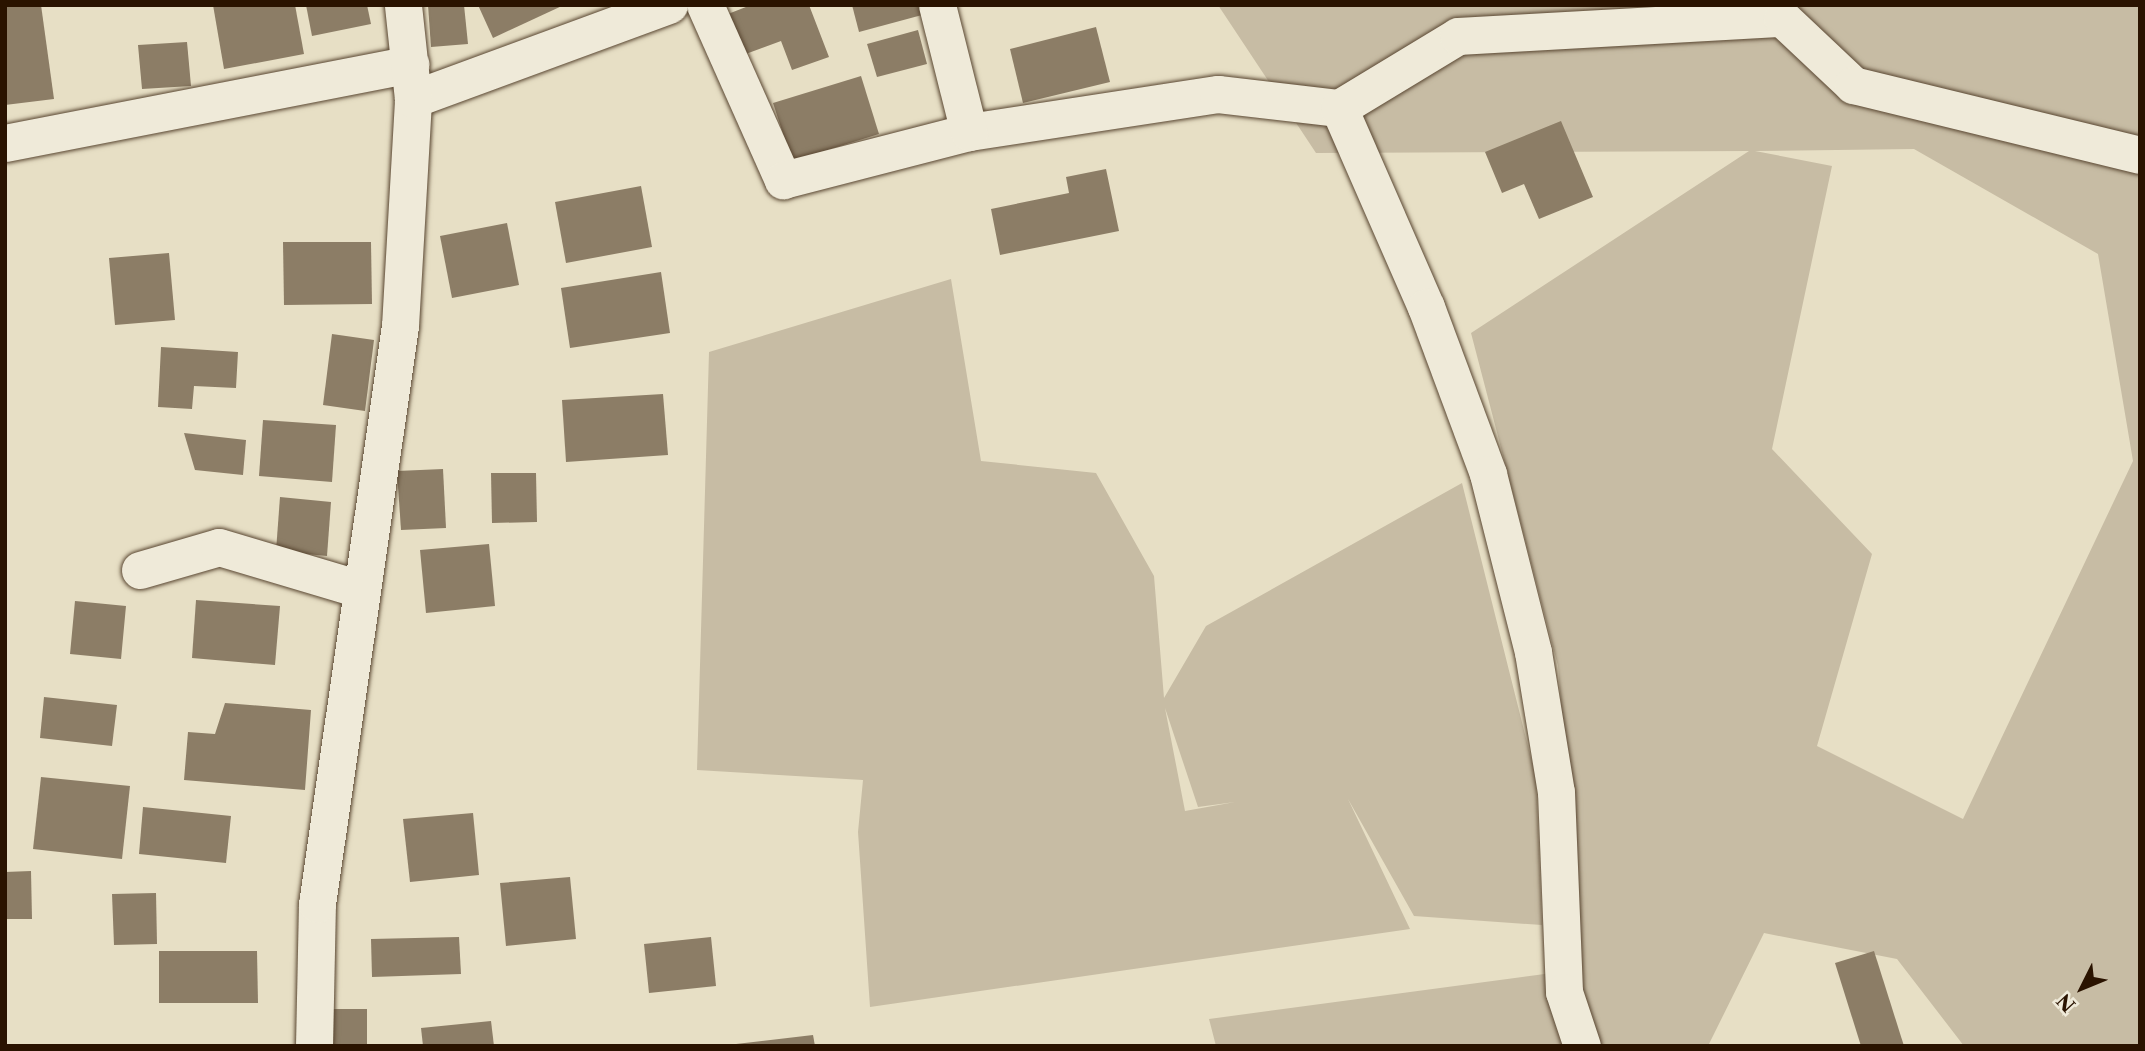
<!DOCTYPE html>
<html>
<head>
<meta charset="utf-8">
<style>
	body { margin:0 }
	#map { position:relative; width:2145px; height:1051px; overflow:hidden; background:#e7dfc5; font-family:"Libre Caslon Text",serif }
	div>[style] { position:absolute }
	.green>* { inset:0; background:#c7bca4 }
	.building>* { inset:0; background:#8c7d66 }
	.roads { filter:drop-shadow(0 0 2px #594631) drop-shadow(0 0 2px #594631) }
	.minor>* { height:37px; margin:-18.5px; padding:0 18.5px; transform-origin:18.5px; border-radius:18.5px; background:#efead9 }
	span { translate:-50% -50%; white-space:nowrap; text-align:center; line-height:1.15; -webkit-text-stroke:7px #efead9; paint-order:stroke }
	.frame { position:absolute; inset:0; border:7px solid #2a1300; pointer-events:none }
	.north { position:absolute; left:2047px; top:953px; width:70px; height:70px; -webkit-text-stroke:5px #efead9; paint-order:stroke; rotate:227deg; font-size:19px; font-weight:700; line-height:28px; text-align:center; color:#2a1300 }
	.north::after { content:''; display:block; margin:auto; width:24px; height:32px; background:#2a1300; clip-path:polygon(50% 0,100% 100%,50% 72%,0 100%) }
</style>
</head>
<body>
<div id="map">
	<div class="green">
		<div style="clip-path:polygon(evenodd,1218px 5px,2140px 5px,2140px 1046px,1964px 1046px,1897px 959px,1764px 933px,1708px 1046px,1216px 1046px,1209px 1019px,1582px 969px,1558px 666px,1471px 333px,1749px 151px,1316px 153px,1218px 5px,1914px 149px,2098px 254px,2133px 461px,1963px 819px,1817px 746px,1872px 554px,1772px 449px,1832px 166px,1755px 151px,1914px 149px)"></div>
		<div style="clip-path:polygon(evenodd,951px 279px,981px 461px,1096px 473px,1154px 576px,1164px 698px,1206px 626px,1462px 483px,1536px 778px,1542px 925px,1414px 916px,1348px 799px,1410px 929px,870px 1007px,858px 832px,863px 780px,697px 770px,709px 352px,951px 279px,1165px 708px,1198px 807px,1235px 802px,1185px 811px,1165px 708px)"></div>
	</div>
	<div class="building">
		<div style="clip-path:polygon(5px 5px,41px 5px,54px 99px,5px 105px)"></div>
		<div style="clip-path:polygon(213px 5px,295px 5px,304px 54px,224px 69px)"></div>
		<div style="clip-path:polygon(306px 5px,367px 5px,371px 24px,312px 36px)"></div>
		<div style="clip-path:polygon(428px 5px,464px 5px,468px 44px,431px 47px)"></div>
		<div style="clip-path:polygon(478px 5px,564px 5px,493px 38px)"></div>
		<div style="clip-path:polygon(751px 5px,809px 5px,829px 57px,792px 70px,781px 41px,743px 55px,728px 14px)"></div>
		<div style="clip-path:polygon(852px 5px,919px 5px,922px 15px,859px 32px)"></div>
		<div style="clip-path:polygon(1096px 27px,1110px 82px,1023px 103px,1010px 49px)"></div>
		<div style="clip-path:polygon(918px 30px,927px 64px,877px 77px,867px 44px)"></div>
		<div style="clip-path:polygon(187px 42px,191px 86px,142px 89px,138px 45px)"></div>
		<div style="clip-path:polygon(861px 76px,879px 134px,792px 161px,773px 103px)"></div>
		<div style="clip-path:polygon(1561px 121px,1593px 197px,1539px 219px,1524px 184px,1502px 193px,1485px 152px)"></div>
		<div style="clip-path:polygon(1106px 169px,1119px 231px,1000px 255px,991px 209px,1069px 193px,1066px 177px)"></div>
		<div style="clip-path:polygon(641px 186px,652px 247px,566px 263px,555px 202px)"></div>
		<div style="clip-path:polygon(507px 223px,519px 285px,452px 298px,440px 236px)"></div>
		<div style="clip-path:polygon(283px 242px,371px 242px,372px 304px,284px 305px)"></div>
		<div style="clip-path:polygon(169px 253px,175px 320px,115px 325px,109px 258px)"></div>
		<div style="clip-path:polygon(661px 272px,670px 333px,570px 348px,561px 288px)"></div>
		<div style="clip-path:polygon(332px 334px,374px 340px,365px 411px,323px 405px)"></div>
		<div style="clip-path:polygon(161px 347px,238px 352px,236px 388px,194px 386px,192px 409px,158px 407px)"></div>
		<div style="clip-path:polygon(663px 394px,668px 455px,566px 462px,562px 400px)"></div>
		<div style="clip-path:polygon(263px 420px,336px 425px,332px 482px,259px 476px)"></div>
		<div style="clip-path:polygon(184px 433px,246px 440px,243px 475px,195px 470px)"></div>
		<div style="clip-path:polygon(443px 469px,446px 528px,401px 530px,397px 471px)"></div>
		<div style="clip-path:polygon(491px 473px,536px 473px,537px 522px,492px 523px)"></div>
		<div style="clip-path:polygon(280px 497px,331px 502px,327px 556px,276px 551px)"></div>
		<div style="clip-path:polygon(489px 544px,495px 606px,426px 613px,420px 550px)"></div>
		<div style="clip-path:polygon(196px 600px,280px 606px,275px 665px,192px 658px)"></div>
		<div style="clip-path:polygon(75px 601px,126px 606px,121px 659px,70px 654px)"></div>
		<div style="clip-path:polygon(44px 697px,117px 705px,112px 746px,40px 738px)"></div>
		<div style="clip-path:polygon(225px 703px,311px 710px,305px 790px,184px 780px,188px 732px,215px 734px)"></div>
		<div style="clip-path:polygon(41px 777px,130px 786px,122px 859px,33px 849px)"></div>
		<div style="clip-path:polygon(143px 807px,231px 816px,226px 863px,139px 854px)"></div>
		<div style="clip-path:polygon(473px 813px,479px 875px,410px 882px,403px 819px)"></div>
		<div style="clip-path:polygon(31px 871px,32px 919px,5px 919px,5px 872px)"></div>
		<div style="clip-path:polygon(570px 877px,576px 939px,506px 946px,500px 883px)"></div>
		<div style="clip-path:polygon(156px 893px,157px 944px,114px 945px,112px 894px)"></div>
		<div style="clip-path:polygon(459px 937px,461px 974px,372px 977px,371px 939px)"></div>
		<div style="clip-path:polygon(711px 937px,716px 986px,649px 993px,644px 944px)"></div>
		<div style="clip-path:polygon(159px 951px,257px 951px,258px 1003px,159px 1003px)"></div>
		<div style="clip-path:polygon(1874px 951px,1904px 1046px,1861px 1046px,1835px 963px)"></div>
		<div style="clip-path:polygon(331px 1009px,367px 1009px,367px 1046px,332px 1046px)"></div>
		<div style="clip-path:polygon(491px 1021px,494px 1046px,423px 1046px,421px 1028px)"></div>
		<div style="clip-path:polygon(813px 1035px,815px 1046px,736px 1046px,736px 1044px)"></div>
	</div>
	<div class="roads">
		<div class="minor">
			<div style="left:705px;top:5px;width:192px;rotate:66deg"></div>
			<div style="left:783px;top:180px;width:192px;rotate:-14.5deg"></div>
			<div style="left:969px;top:132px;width:252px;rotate:-8.7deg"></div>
			<div style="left:1218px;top:94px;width:122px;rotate:6.6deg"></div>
			<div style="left:1339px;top:108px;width:139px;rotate:-31.2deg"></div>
			<div style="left:1458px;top:36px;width:324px;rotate:-3.2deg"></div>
			<div style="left:1782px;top:18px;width:98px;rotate:43.3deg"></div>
			<div style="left:1853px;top:85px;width:295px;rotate:13.7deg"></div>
			<div style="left:937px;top:5px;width:131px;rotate:75.9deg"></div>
			<div style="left:413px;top:99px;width:273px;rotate:-20.2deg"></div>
			<div style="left:1339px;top:108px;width:217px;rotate:66.4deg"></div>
			<div style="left:1426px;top:307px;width:178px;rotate:69.6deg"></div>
			<div style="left:1488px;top:474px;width:184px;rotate:75.8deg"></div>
			<div style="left:1533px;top:652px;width:142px;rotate:80.7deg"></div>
			<div style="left:1556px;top:792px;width:200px;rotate:87.7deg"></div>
			<div style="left:1564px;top:992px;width:57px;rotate:71.6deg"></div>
			<div style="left:5px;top:143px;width:413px;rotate:-11deg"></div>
			<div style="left:140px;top:570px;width:82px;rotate:-16.2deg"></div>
			<div style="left:219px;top:547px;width:147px;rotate:16.6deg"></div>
			<div style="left:314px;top:1046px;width:142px;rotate:-88.8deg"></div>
			<div style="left:317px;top:904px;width:584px;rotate:-81.83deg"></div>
			<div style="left:400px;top:326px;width:227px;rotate:-86.7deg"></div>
			<div style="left:413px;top:99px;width:95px;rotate:-96.1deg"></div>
		</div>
	</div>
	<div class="frame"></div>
	<div class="north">N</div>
</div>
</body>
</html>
